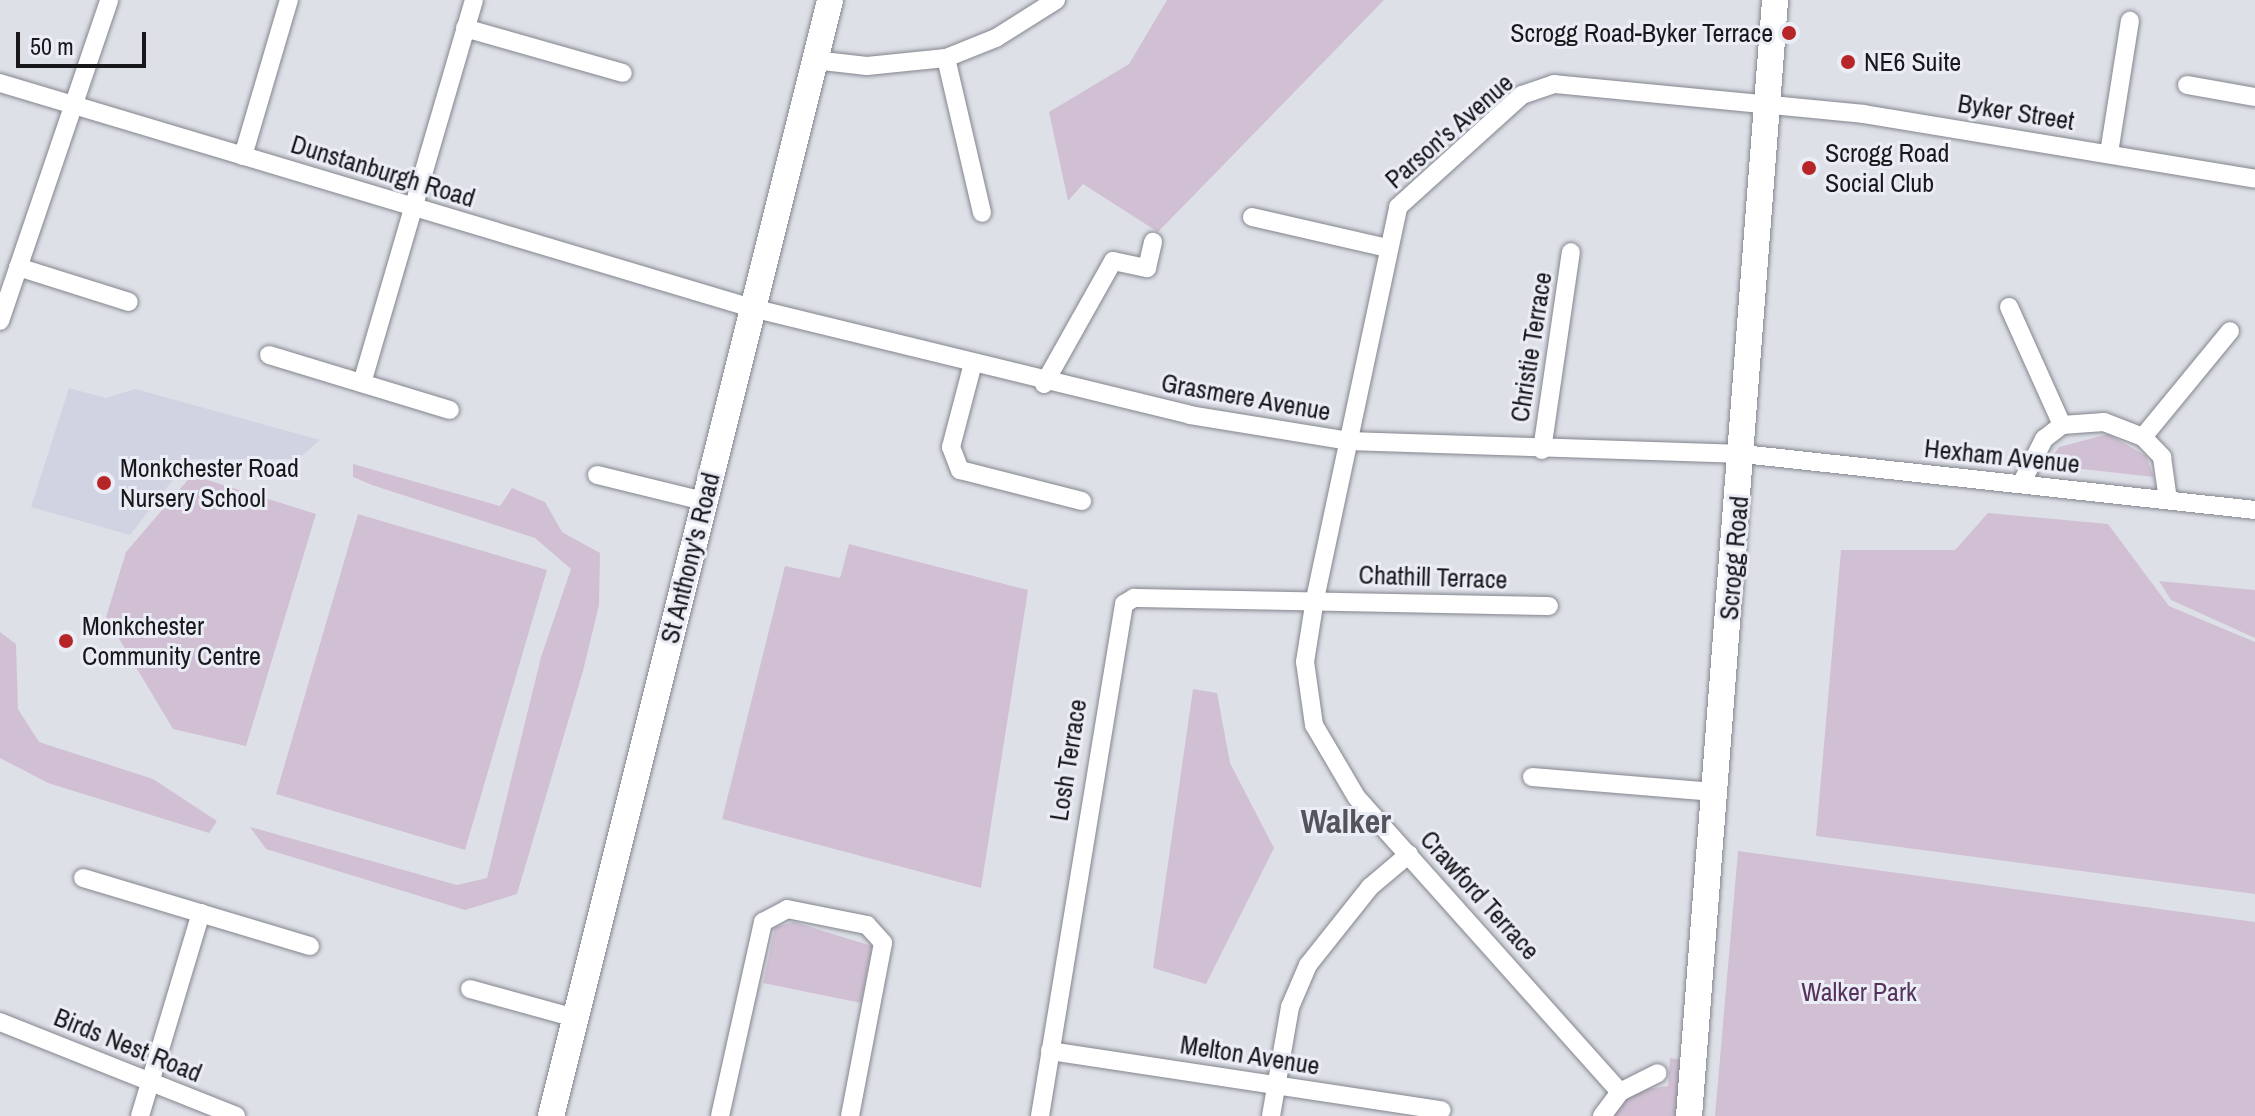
<!DOCTYPE html>
<html>
<head>
<meta charset="utf-8">
<style>
	body { margin:0 }
	#map { position:relative; width:2255px; height:1116px; overflow:hidden; background:#dee0e8; font-family:"Archivo Narrow",sans-serif }
	div>[style] { position:absolute }
	.built>* { inset:0; background:#d0d3e2 }
	.green>* { inset:0; background:#d1c0d4 }
	.roads { filter:drop-shadow(0 0 2px #83858d) drop-shadow(0 0 2px #83858d) }
	.street>* { height:18px; margin:-9px; padding:0 9px; transform-origin:9px; border-radius:9px; background:#fff }
	.secondary>* { height:26px; margin:-13px; padding:0 13px; transform-origin:13px; border-radius:13px; background:#fff }
	.dots>* { width:22px; height:22px; translate:-50% -50%; box-sizing:border-box; border:4px solid #ebedf6; border-radius:50% }
	span { translate:-50% -50%; white-space:nowrap; text-align:center; line-height:1.15; -webkit-text-stroke:6px #ebedf6; paint-order:stroke }
	.poi-label { font-size:26px; color:#18181b }
	.right { translate:-100% -50%; text-align:right }
	.left { translate:0 -50%; text-align:left }
	.street-label { font-size:26px; color:#18181b }
	.park-label { font-size:26px; color:#55335c }
	.district-label { font-size:34px; color:#53545c; font-weight:700 }
	.scale { position:absolute; left:16px; top:32px; width:130px; height:36px; box-sizing:border-box; border:4px solid #18181b; border-top:0; padding-left:10px; font-size:24px; line-height:28px; white-space:nowrap; color:#18181b; -webkit-text-stroke:6px #ebedf6; paint-order:stroke }
</style>
</head>
<body>
<div id="map">
	<div class="built">
		<div style="clip-path:polygon(69px 388px,106px 398px,135px 389px,320px 440px,298px 459px,189px 459px,130px 535px,31px 507px)"></div>
	</div>
	<div class="green">
		<div style="clip-path:polygon(1167px 0,1384px 0,1158px 232px,1083px 184px,1068px 201px,1049px 112px,1129px 64px)"></div>
		<div style="clip-path:polygon(2108px 434px,2146px 456px,2154px 477px,2046px 465px,2059px 447px)"></div>
		<div style="clip-path:polygon(353px 464px,500px 506px,512px 488px,545px 502px,562px 532px,600px 553px,599px 605px,583px 671px,517px 894px,465px 910px,266px 849px,250px 827px,457px 885px,487px 878px,541px 657px,571px 569px,535px 538px,372px 485px,353px 477px)"></div>
		<div style="clip-path:polygon(192px 475px,316px 514px,246px 746px,173px 729px,106px 617px,126px 552px)"></div>
		<div style="clip-path:polygon(1988px 513px,2108px 524px,2169px 606px,2255px 642px,2255px 894px,1816px 836px,1841px 550px,1955px 550px)"></div>
		<div style="clip-path:polygon(358px 514px,547px 570px,465px 850px,276px 794px)"></div>
		<div style="clip-path:polygon(849px 544px,1028px 590px,981px 888px,722px 819px,785px 566px,840px 578px)"></div>
		<div style="clip-path:polygon(2159px 581px,2255px 590px,2255px 638px,2171px 600px)"></div>
		<div style="clip-path:polygon(0 632px,16px 644px,18px 709px,39px 742px,153px 779px,217px 821px,209px 833px,48px 783px,0 758px)"></div>
		<div style="clip-path:polygon(1193px 689px,1217px 693px,1230px 763px,1274px 848px,1206px 984px,1153px 968px)"></div>
		<div style="clip-path:polygon(1738px 851px,2255px 922px,2255px 1116px,1715px 1116px)"></div>
		<div style="clip-path:polygon(794px 922px,872px 946px,861px 1003px,763px 983px,775px 927px)"></div>
		<div style="clip-path:polygon(1670px 1058px,1681px 1060px,1678px 1116px,1613px 1116px,1631px 1091px,1668px 1086px)"></div>
	</div>
	<div class="roads">
		<div class="street">
			<div style="left:465px;top:28px;width:164px;rotate:15.9deg"></div>
			<div style="left:946px;top:58px;width:159px;rotate:76.9deg"></div>
			<div style="left:814px;top:60px;width:53px;rotate:6.5deg"></div>
			<div style="left:867px;top:66px;width:79px;rotate:-5.8deg"></div>
			<div style="left:946px;top:58px;width:54px;rotate:-21.8deg"></div>
			<div style="left:996px;top:38px;width:71px;rotate:-32.3deg"></div>
			<div style="left:0;top:83px;width:785px;rotate:16.66deg"></div>
			<div style="left:752px;top:308px;width:451px;rotate:13.7deg"></div>
			<div style="left:1190px;top:415px;width:161px;rotate:9.3deg"></div>
			<div style="left:1349px;top:441px;width:394px;rotate:1.9deg"></div>
			<div style="left:1743px;top:454px;width:515px;rotate:6.24deg"></div>
			<div style="left:2187px;top:85px;width:69px;rotate:10deg"></div>
			<div style="left:2109px;top:153px;width:134px;rotate:-81deg"></div>
			<div style="left:243px;top:156px;width:163px;rotate:-73.6deg"></div>
			<div style="left:1252px;top:217px;width:139px;rotate:12.9deg"></div>
			<div style="left:18px;top:267px;width:116px;rotate:17.5deg"></div>
			<div style="left:2009px;top:307px;width:129px;rotate:65.8deg"></div>
			<div style="left:0;top:321px;width:339px;rotate:-71.2deg"></div>
			<div style="left:269px;top:355px;width:189px;rotate:16.9deg"></div>
			<div style="left:972px;top:367px;width:83px;rotate:104.7deg"></div>
			<div style="left:951px;top:447px;width:25px;rotate:69deg"></div>
			<div style="left:960px;top:470px;width:126px;rotate:14.3deg"></div>
			<div style="left:362px;top:383px;width:399px;rotate:-73.7deg"></div>
			<div style="left:1044px;top:384px;width:141px;rotate:-60.7deg"></div>
			<div style="left:1113px;top:261px;width:35px;rotate:12deg"></div>
			<div style="left:1147px;top:268px;width:27px;rotate:-77deg"></div>
			<div style="left:2143px;top:437px;width:137px;rotate:-50.6deg"></div>
			<div style="left:1542px;top:450px;width:200px;rotate:-81.7deg"></div>
			<div style="left:597px;top:475px;width:110px;rotate:13.7deg"></div>
			<div style="left:2021px;top:484px;width:51px;rotate:-62.9deg"></div>
			<div style="left:2044px;top:439px;width:23px;rotate:-38deg"></div>
			<div style="left:2062px;top:425px;width:42px;rotate:-4.1deg"></div>
			<div style="left:2104px;top:422px;width:42px;rotate:21deg"></div>
			<div style="left:2143px;top:437px;width:28px;rotate:46deg"></div>
			<div style="left:2162px;top:457px;width:43px;rotate:82.1deg"></div>
			<div style="left:1532px;top:777px;width:183px;rotate:4.7deg"></div>
			<div style="left:83px;top:878px;width:237px;rotate:16.7deg"></div>
			<div style="left:470px;top:989px;width:109px;rotate:15.4deg"></div>
			<div style="left:0;top:1022px;width:254px;rotate:21.7deg"></div>
			<div style="left:1050px;top:1051px;width:396px;rotate:8.6deg"></div>
			<div style="left:1620px;top:1092px;width:394px;rotate:-131.8deg"></div>
			<div style="left:1357px;top:798px;width:85px;rotate:-120.5deg"></div>
			<div style="left:1314px;top:725px;width:64px;rotate:-98.1deg"></div>
			<div style="left:1305px;top:662px;width:64px;rotate:-81deg"></div>
			<div style="left:1315px;top:599px;width:401px;rotate:-78deg"></div>
			<div style="left:1398px;top:207px;width:167px;rotate:-42.1deg"></div>
			<div style="left:1522px;top:95px;width:34px;rotate:-19deg"></div>
			<div style="left:1554px;top:84px;width:311px;rotate:5.5deg"></div>
			<div style="left:1864px;top:114px;width:396px;rotate:9.4deg"></div>
			<div style="left:140px;top:1116px;width:212px;rotate:-73.3deg"></div>
			<div style="left:720px;top:1116px;width:199px;rotate:-77.5deg"></div>
			<div style="left:763px;top:922px;width:27px;rotate:-28deg"></div>
			<div style="left:787px;top:909px;width:82px;rotate:11.3deg"></div>
			<div style="left:867px;top:925px;width:24px;rotate:48deg"></div>
			<div style="left:883px;top:943px;width:176px;rotate:100.8deg"></div>
			<div style="left:1040px;top:1116px;width:519px;rotate:-80.68deg"></div>
			<div style="left:1124px;top:604px;width:12px;rotate:-31deg"></div>
			<div style="left:1134px;top:598px;width:415px;rotate:1.1deg"></div>
			<div style="left:1271px;top:1116px;width:111px;rotate:-80.1deg"></div>
			<div style="left:1290px;top:1007px;width:46px;rotate:-66.8deg"></div>
			<div style="left:1308px;top:965px;width:100px;rotate:-51.5deg"></div>
			<div style="left:1370px;top:887px;width:51px;rotate:-40.2deg"></div>
			<div style="left:1602px;top:1116px;width:30px;rotate:-53deg"></div>
			<div style="left:1620px;top:1092px;width:42px;rotate:-26.6deg"></div>
		</div>
		<div class="secondary">
			<div style="left:551px;top:1116px;width:1150px;rotate:-75.96deg"></div>
			<div style="left:1689px;top:1116px;width:1119px;rotate:-85.59deg"></div>
		</div>
	</div>
	<div class="dots">
		<div style="left:1789px;top:33px;background:#b62628"></div>
		<div style="left:1848px;top:62px;background:#b62628"></div>
		<div style="left:1809px;top:168px;background:#b62628"></div>
		<div style="left:104px;top:483px;background:#b62628"></div>
		<div style="left:66px;top:641px;background:#b62628"></div>
	</div>
	<div class="poi-label">
		<span class="right" style="left:1773px;top:33px">Scrogg Road-Byker Terrace</span>
		<span class="left" style="left:1864px;top:62px">NE6 Suite</span>
		<span class="left" style="left:1825px;top:168px">Scrogg Road<br>Social Club</span>
		<span class="left" style="left:120px;top:483px">Monkchester Road<br>Nursery School</span>
		<span class="left" style="left:82px;top:641px">Monkchester<br>Community Centre</span>
	</div>
	<div class="street-label">
		<span style="left:2016px;top:112px;rotate:9deg">Byker Street</span>
		<span style="left:1449px;top:131px;rotate:-41deg">Parson's Avenue</span>
		<span style="left:383px;top:171px;rotate:17deg">Dunstanburgh Road</span>
		<span style="left:1531px;top:347px;rotate:-81deg">Christie Terrace</span>
		<span style="left:1246px;top:397px;rotate:10deg">Grasmere Avenue</span>
		<span style="left:2002px;top:456px;rotate:6deg">Hexham Avenue</span>
		<span style="left:690px;top:558px;rotate:-76deg">St Anthony's Road</span>
		<span style="left:1734px;top:558px;rotate:-85deg">Scrogg Road</span>
		<span style="left:1433px;top:577px;rotate:2deg">Chathill Terrace</span>
		<span style="left:1068px;top:760px;rotate:-81deg">Losh Terrace</span>
		<span style="left:1480px;top:895px;rotate:48deg">Crawford Terrace</span>
		<span style="left:128px;top:1045px;rotate:22deg">Birds Nest Road</span>
		<span style="left:1250px;top:1055px;rotate:9deg">Melton Avenue</span>
	</div>
	<div class="park-label">
		<span style="left:1859px;top:992px">Walker Park</span>
	</div>
	<div class="district-label">
		<span style="left:1346px;top:822px">Walker</span>
	</div>
	<div class="scale">50 m</div>
</div>
</body>
</html>
